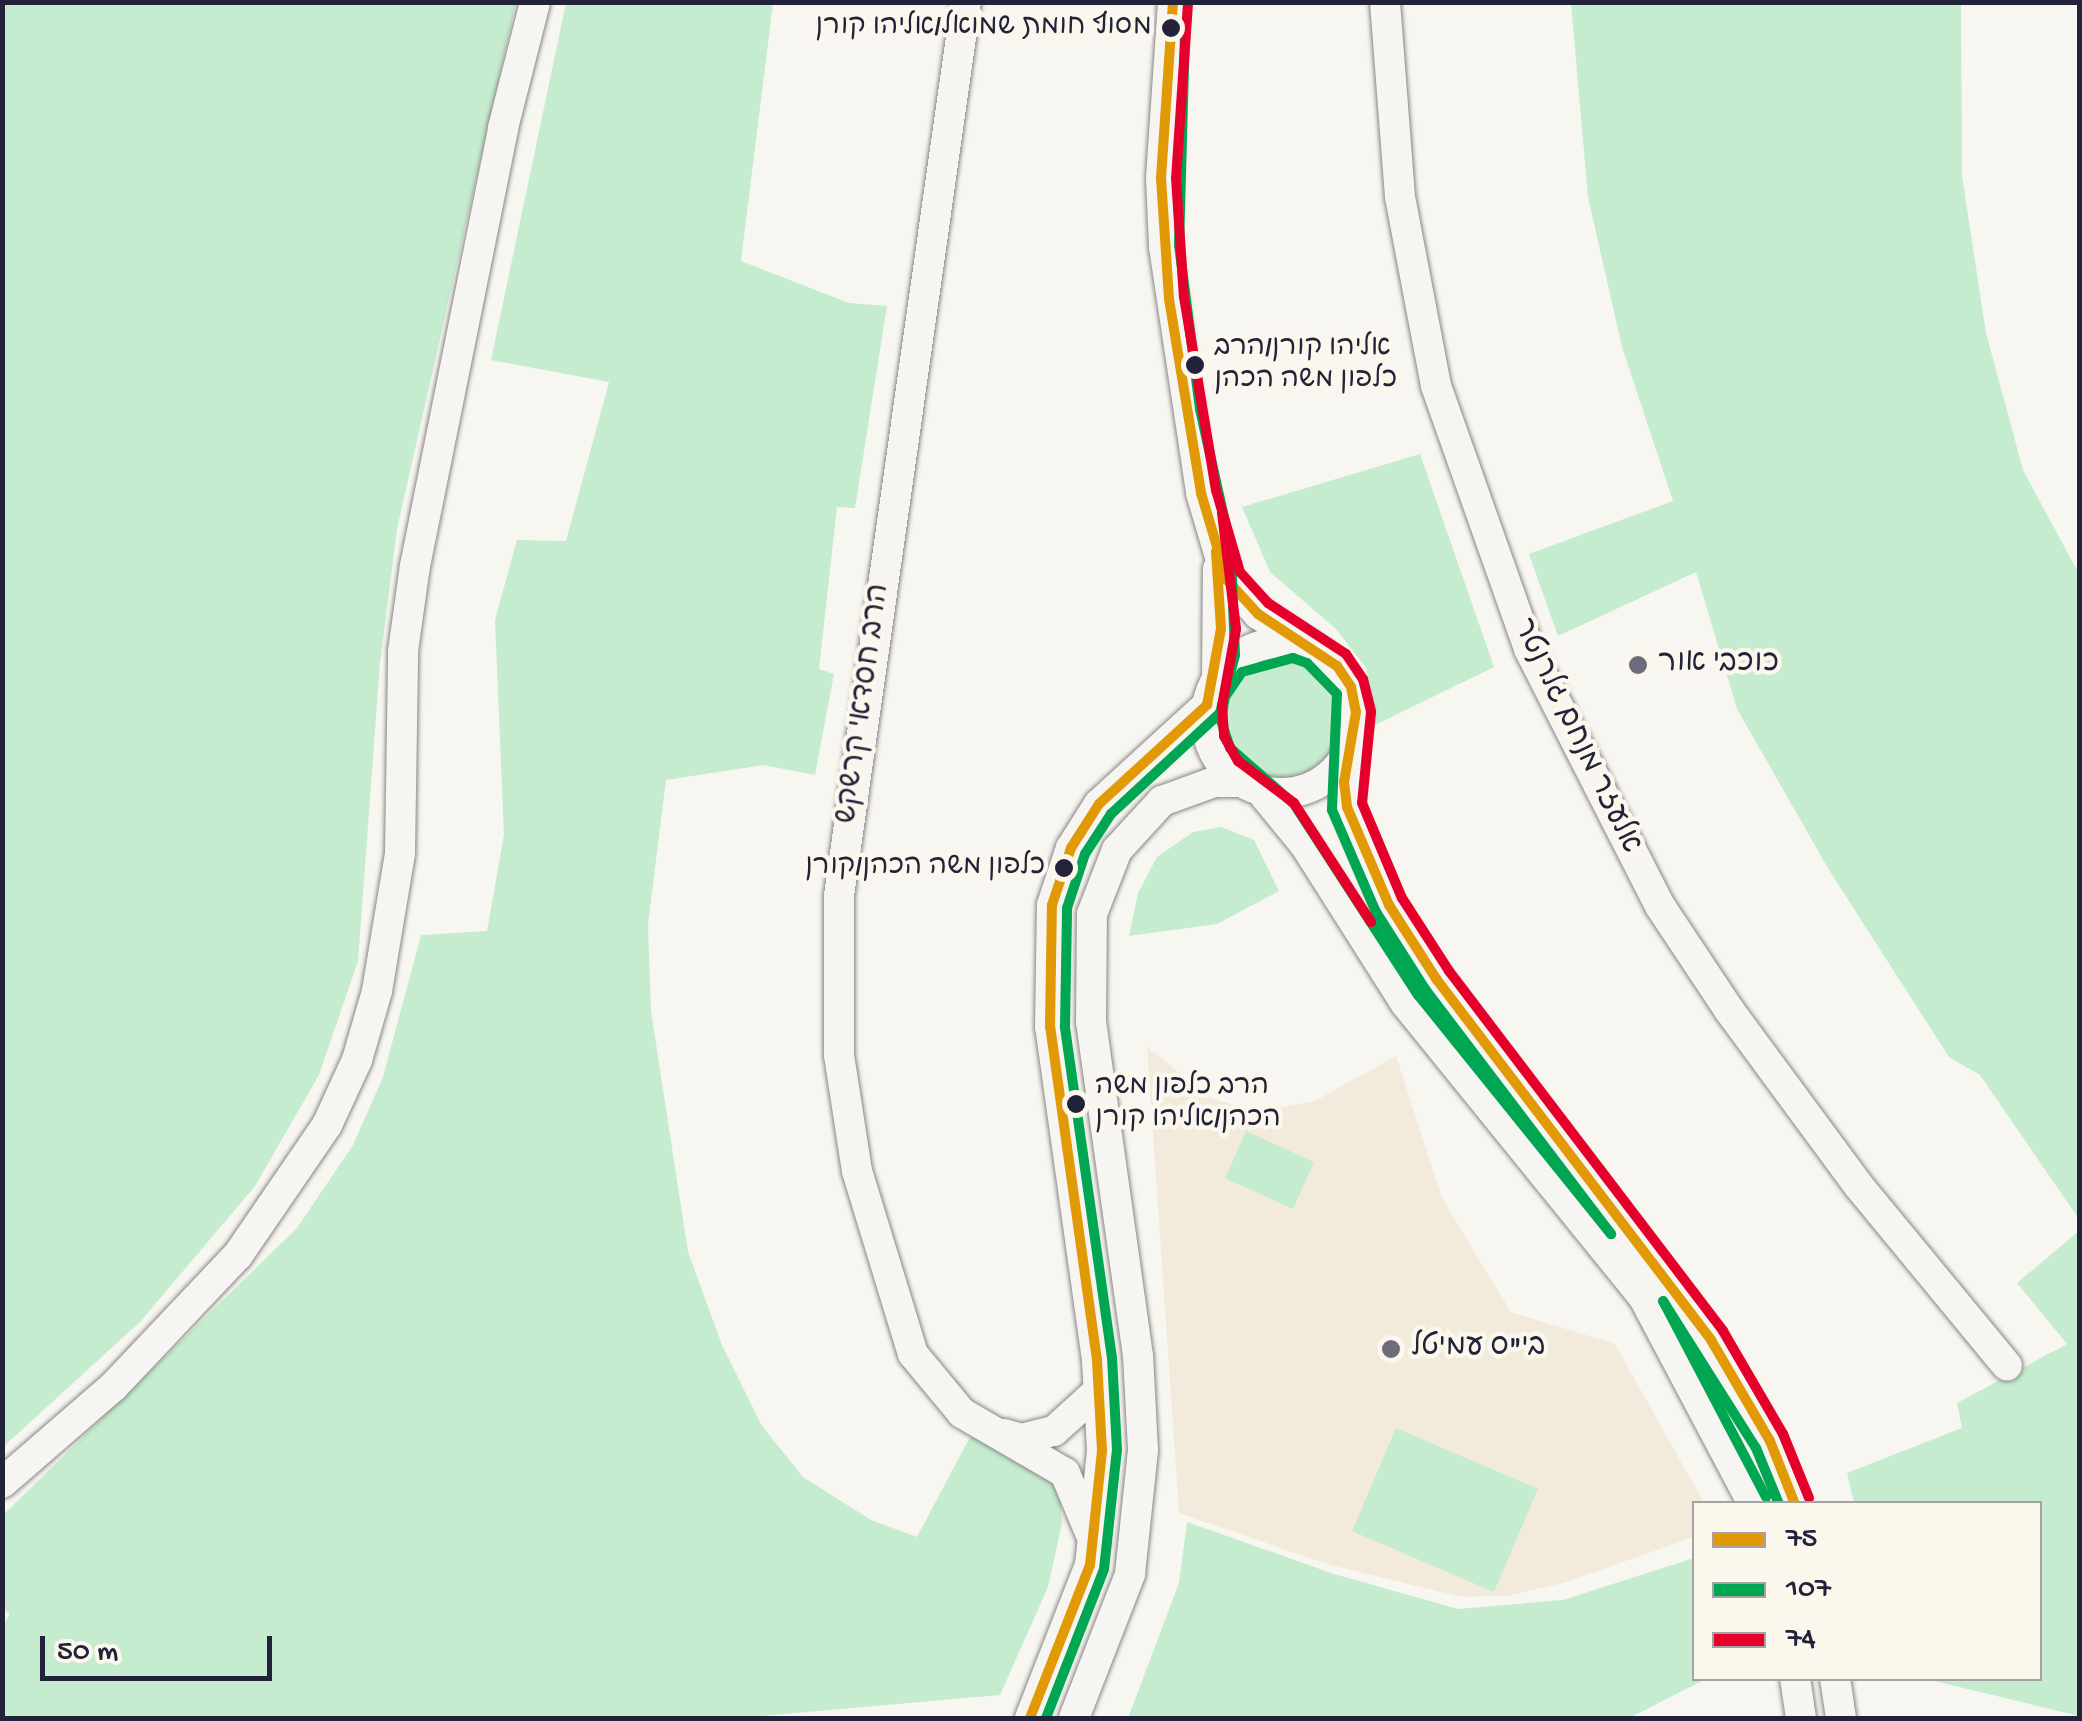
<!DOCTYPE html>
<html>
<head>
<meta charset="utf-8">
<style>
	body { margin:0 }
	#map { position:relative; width:2082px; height:1721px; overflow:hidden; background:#f8f6f0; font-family:"Gochi Hand","Playpen Sans Hebrew",sans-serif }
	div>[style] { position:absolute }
	.built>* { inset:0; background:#f2ebdc }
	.green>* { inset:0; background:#c5ecce }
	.round { border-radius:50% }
	.roads { filter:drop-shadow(0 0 2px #878688) drop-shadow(0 0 2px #878688) }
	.minor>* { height:30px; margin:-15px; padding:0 15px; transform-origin:15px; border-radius:15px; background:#f6f5f1 }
	.minor>.ring { margin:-15px; padding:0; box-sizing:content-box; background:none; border:30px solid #f6f5f1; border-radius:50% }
	.bus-1>* { height:10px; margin:-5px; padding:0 5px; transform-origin:5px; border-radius:5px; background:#e29906 }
	.bus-2>* { height:10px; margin:-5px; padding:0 5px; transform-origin:5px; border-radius:5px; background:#00a651 }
	.bus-3>* { height:10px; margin:-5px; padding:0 5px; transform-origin:5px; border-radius:5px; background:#e4002b }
	.dots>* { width:28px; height:28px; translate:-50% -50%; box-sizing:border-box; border:5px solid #fbf7ec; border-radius:50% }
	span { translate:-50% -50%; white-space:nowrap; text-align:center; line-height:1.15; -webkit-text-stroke:9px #fbf7ec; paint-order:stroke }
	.bus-label { font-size:28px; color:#22223b }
	.right { translate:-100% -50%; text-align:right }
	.left { translate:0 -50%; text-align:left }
	.poi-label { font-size:30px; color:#22223b }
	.street-label { font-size:30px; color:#22223b }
	.frame { position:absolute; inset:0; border:5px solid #22223b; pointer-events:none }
	.legend { position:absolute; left:1692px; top:1501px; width:350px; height:180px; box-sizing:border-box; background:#fbf7ec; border:2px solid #a4a2a5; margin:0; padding:12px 18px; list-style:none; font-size:30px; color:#22223b }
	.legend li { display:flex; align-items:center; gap:20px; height:50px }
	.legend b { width:50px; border:2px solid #a4a2a5 }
	.scale { position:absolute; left:40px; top:1636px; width:232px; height:45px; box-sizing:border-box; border:5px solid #22223b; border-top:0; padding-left:12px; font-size:30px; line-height:35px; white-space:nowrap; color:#22223b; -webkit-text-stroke:8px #fbf7ec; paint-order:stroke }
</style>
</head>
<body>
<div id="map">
	<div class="built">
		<div style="clip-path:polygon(1147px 1047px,1211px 1098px,1256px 1112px,1315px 1101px,1396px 1056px,1442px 1198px,1511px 1312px,1615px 1344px,1704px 1503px,1694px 1504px,1694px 1537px,1563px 1583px,1507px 1596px,1462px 1597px,1330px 1565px,1179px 1513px)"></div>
	</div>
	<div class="green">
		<div style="clip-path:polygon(3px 3px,516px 3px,397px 529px,380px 663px,358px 961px,319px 1075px,255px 1186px,141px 1321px,3px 1447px)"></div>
		<div style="clip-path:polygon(566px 3px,773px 3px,741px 261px,849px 303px,887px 306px,855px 508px,837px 507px,819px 669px,834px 674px,815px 775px,764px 765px,666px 780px,648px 925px,651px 1011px,688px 1252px,722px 1345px,762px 1426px,803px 1477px,871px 1520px,917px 1537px,970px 1437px,1051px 1473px,1060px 1486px,1062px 1523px,1048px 1587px,1000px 1695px,739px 1718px,3px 1718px,3px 1625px,10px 1614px,3px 1609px,3px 1515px,297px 1228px,353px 1145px,383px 1077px,421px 935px,487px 931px,504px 835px,495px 620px,517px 540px,566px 541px,609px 382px,491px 360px)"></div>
		<div style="clip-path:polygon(1571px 3px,1961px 3px,1962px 176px,1986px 333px,2023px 470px,2079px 574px,2079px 1219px,1980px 1075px,1949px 1057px,1829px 870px,1737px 709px,1696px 572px,1558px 636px,1529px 554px,1673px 501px,1622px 347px,1588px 197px)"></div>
		<div style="clip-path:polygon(1420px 454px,1494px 667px,1375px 725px,1366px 668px,1337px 630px,1270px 572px,1242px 507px)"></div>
		<div class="round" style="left:1220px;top:656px;width:122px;height:122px"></div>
		<div style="clip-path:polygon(1221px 827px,1254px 840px,1279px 891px,1217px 924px,1129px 936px,1138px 893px,1157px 857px,1193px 832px)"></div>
		<div style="clip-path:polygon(1246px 1131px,1314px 1162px,1293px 1209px,1225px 1178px)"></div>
		<div style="clip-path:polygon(2079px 1231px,2079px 1716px,1926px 1679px,2040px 1678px,2040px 1504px,1854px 1503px,1847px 1473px,1962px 1428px,1957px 1403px,2067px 1344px,2017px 1283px)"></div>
		<div style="clip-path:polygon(1396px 1428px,1538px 1489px,1494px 1592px,1352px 1531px)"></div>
		<div style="clip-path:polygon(1187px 1522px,1334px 1574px,1458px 1609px,1563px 1600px,1694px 1558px,1694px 1678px,1706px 1679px,1629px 1718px,1128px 1718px,1179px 1583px)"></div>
	</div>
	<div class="roads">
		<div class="minor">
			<div style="left:966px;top:2px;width:902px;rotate:98.09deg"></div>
			<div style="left:839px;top:895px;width:160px;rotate:90deg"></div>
			<div style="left:839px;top:1055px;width:117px;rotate:81.2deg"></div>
			<div style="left:857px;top:1171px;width:191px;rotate:73deg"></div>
			<div style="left:913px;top:1354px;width:77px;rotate:50.3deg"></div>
			<div style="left:962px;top:1413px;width:119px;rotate:30.2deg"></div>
			<div style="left:1065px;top:1473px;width:75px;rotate:67.2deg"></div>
			<div style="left:1173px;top:2px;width:176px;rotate:93.9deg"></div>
			<div style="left:1161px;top:178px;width:69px;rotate:87.5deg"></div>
			<div style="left:1164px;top:247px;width:249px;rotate:81.4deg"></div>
			<div style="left:1201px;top:493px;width:91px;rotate:73.4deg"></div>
			<div style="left:1227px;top:580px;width:46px;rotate:47.6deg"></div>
			<div style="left:1258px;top:614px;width:67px;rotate:32.3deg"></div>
			<div style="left:1385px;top:2px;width:196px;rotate:85.6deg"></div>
			<div style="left:1400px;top:197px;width:192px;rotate:79.2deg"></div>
			<div style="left:1436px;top:386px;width:279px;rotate:70.5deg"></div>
			<div style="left:1529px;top:649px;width:288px;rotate:63deg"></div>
			<div style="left:1660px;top:906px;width:125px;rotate:56.4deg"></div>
			<div style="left:1729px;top:1010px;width:217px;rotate:53.6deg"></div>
			<div style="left:1858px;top:1185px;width:234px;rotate:50.5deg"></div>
			<div class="ring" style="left:1206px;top:643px;width:120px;height:120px"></div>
			<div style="left:1217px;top:678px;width:109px;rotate:-89.5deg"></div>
			<div style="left:1354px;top:737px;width:46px;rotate:102.5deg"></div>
			<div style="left:1344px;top:782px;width:25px;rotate:83deg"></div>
			<div style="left:1347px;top:807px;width:107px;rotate:66.8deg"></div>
			<div style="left:1389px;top:905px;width:89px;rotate:57.4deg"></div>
			<div style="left:1437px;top:980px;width:452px;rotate:52.7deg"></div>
			<div style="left:1711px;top:1340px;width:117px;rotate:59.7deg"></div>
			<div style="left:1770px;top:1441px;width:68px;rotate:68.4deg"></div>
			<div style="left:1260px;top:790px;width:71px;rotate:50.7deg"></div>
			<div style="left:1305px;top:845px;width:188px;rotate:57.6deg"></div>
			<div style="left:1406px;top:1004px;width:378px;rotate:51deg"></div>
			<div style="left:1644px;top:1298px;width:233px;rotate:62.1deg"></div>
			<div style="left:1004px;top:1434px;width:18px;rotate:16deg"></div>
			<div style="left:1021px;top:1439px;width:34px;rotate:-14deg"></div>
			<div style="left:1054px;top:1431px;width:59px;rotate:-42.3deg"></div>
			<div style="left:2px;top:1483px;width:147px;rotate:-40.9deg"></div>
			<div style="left:113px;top:1387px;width:182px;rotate:-46.6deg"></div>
			<div style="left:238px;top:1255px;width:158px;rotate:-55.6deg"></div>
			<div style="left:327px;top:1125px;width:72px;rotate:-65.2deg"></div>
			<div style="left:357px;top:1060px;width:72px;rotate:-73.8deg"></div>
			<div style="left:377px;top:991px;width:140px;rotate:-80.5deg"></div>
			<div style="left:400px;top:853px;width:202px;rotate:-89.1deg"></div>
			<div style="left:403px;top:651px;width:86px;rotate:-82deg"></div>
			<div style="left:415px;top:566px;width:447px;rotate:-78.6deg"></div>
			<div style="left:503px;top:128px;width:130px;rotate:-75.7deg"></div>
			<div style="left:1795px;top:1678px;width:40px;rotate:81.5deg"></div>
			<div style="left:1835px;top:1678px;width:40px;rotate:81.5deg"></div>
			<div style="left:1030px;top:1718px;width:164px;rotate:-68.6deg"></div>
			<div style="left:1090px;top:1565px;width:116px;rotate:-84deg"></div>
			<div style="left:1102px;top:1450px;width:90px;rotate:-93.2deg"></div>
			<div style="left:1097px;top:1360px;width:336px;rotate:-98deg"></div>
			<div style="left:1050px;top:1027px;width:122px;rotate:-89.1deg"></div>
			<div style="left:1052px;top:905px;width:60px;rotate:-71.6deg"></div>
			<div style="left:1071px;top:848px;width:52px;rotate:-57.5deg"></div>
			<div style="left:1099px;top:804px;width:147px;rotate:-42.5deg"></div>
			<div style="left:1074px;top:1718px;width:155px;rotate:-68.7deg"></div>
			<div style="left:1130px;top:1574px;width:125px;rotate:-84deg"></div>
			<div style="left:1143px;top:1450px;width:94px;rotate:-93deg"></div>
			<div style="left:1138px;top:1356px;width:337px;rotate:-98deg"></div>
			<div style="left:1091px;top:1022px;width:108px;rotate:-89.5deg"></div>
			<div style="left:1092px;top:914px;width:69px;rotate:-68.7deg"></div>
			<div style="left:1117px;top:850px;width:67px;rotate:-47.4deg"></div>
			<div style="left:1162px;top:801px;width:55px;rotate:-20.1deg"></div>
			<div style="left:1214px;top:782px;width:27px"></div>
		</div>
	</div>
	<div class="bus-1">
		<div style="left:1173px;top:2px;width:176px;rotate:93.9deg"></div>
		<div style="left:1161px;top:178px;width:121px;rotate:86.2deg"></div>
		<div style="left:1169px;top:299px;width:197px;rotate:80.6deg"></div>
		<div style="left:1201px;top:493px;width:91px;rotate:73.4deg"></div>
		<div style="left:1227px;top:580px;width:46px;rotate:47.6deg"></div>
		<div style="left:1258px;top:614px;width:95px;rotate:33.4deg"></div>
		<div style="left:1337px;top:666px;width:25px;rotate:56deg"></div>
		<div style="left:1351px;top:687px;width:25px;rotate:79deg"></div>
		<div style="left:1356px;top:712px;width:71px;rotate:99.7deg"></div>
		<div style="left:1344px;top:782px;width:25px;rotate:83deg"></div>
		<div style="left:1347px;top:807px;width:107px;rotate:66.8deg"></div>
		<div style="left:1389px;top:905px;width:89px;rotate:57.4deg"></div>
		<div style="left:1437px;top:980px;width:452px;rotate:52.7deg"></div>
		<div style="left:1711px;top:1340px;width:117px;rotate:59.7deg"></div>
		<div style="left:1770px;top:1441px;width:68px;rotate:68.4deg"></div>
		<div style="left:1030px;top:1718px;width:164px;rotate:-68.6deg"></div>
		<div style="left:1090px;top:1565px;width:116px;rotate:-84deg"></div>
		<div style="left:1102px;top:1450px;width:90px;rotate:-93.2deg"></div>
		<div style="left:1097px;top:1360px;width:336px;rotate:-98deg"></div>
		<div style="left:1050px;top:1027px;width:122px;rotate:-89.1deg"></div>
		<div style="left:1052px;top:905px;width:60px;rotate:-71.6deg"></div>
		<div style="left:1071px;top:848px;width:52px;rotate:-57.5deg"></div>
		<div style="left:1099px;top:804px;width:147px;rotate:-42.5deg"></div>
		<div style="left:1207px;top:705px;width:77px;rotate:-79.6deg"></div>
		<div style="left:1221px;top:629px;width:78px;rotate:-93.7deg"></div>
	</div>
	<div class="bus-2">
		<div style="left:1293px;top:658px;width:15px;rotate:20deg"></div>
		<div style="left:1307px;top:663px;width:43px;rotate:45.9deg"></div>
		<div style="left:1337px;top:694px;width:116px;rotate:92.5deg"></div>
		<div style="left:1332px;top:810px;width:111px;rotate:66.7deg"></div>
		<div style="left:1376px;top:912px;width:91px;rotate:57.5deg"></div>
		<div style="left:1425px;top:989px;width:308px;rotate:52.8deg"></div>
		<div style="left:1611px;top:1234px;width:307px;rotate:-128.9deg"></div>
		<div style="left:1418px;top:995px;width:228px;rotate:-123deg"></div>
		<div style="left:1294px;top:804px;width:85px;rotate:-138.8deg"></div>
		<div style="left:1230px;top:748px;width:28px;rotate:-108deg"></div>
		<div style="left:1221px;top:721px;width:24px;rotate:-81deg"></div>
		<div style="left:1225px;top:697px;width:30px;rotate:-56deg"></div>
		<div style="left:1242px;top:672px;width:53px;rotate:-15.4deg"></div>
		<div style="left:1766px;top:1497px;width:221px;rotate:-117.7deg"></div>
		<div style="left:1663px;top:1301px;width:174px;rotate:57.7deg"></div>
		<div style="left:1756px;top:1448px;width:61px;rotate:67.7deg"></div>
		<div style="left:1046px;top:1718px;width:160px;rotate:-68.7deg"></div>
		<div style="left:1104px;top:1569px;width:120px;rotate:-83.8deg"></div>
		<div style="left:1117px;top:1450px;width:92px;rotate:-93.1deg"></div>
		<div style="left:1112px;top:1358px;width:335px;rotate:-98.1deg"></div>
		<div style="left:1065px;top:1026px;width:118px;rotate:-89deg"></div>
		<div style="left:1067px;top:908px;width:57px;rotate:-71.6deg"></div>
		<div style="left:1085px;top:854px;width:48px;rotate:-57deg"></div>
		<div style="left:1111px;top:814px;width:149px;rotate:-42.8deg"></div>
		<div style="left:1220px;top:713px;width:60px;rotate:-75.5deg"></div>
		<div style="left:1235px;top:655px;width:106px;rotate:-92.2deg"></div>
		<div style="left:1231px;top:549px;width:143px;rotate:-102.5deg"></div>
		<div style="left:1200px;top:409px;width:164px;rotate:-97.3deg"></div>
		<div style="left:1179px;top:246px;width:216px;rotate:-88.4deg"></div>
	</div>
	<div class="bus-3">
		<div style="left:1188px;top:3px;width:175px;rotate:93.9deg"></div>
		<div style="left:1176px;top:178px;width:119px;rotate:86.2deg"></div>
		<div style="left:1184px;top:297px;width:196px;rotate:80.6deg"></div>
		<div style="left:1216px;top:490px;width:85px;rotate:73.7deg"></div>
		<div style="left:1240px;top:572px;width:42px;rotate:47.9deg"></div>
		<div style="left:1268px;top:603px;width:93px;rotate:33.2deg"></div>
		<div style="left:1346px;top:654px;width:30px;rotate:56deg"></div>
		<div style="left:1363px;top:679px;width:34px;rotate:76deg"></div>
		<div style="left:1371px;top:712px;width:91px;rotate:95.6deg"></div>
		<div style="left:1362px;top:803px;width:103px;rotate:67.2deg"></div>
		<div style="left:1402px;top:898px;width:87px;rotate:57.2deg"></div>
		<div style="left:1449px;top:971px;width:452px;rotate:52.7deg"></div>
		<div style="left:1723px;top:1331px;width:119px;rotate:59.8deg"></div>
		<div style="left:1783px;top:1434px;width:69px;rotate:67.9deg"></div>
		<div style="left:1222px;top:513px;width:117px;rotate:83.1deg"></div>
		<div style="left:1236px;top:629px;width:78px;rotate:100.3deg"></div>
		<div style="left:1222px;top:706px;width:30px;rotate:86deg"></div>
		<div style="left:1224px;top:736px;width:29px;rotate:61deg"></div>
		<div style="left:1238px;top:761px;width:70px;rotate:36.9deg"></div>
		<div style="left:1294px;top:803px;width:142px;rotate:57.1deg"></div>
	</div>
	<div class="dots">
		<div style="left:1171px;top:28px;background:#22223b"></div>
		<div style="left:1195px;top:365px;background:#22223b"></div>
		<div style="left:1638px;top:665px;background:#6d6c7a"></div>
		<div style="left:1064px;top:868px;background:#22223b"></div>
		<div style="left:1076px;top:1104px;background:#22223b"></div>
		<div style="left:1391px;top:1349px;background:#6d6c7a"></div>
	</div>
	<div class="bus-label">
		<span class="right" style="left:1152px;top:28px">מסוף חומת שמואל/אליהו קורן</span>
		<span class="left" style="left:1214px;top:365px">אליהו קורן/הרב<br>כלפון משה הכהן</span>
		<span class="right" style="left:1045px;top:868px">כלפון משה הכהן/קורן</span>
		<span class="left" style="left:1095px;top:1104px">הרב כלפון משה<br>הכהן/אליהו קורן</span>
	</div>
	<div class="poi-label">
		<span class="left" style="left:1658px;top:665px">כוכבי אור</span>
		<span class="left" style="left:1411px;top:1349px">בי"ס עמיטל</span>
	</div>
	<div class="street-label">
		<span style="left:865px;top:704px;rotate:-82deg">הרב חסדאי קרשקש</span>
		<span style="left:1575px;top:737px;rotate:64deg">אלעזר מנחם גלרנטר</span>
	</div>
	<div class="frame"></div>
	<ul class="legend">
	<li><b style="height:12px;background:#e29906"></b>75</li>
	<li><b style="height:12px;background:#00a651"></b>107</li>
	<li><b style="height:12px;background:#e4002b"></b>74</li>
	</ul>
	<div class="scale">50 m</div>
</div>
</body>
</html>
